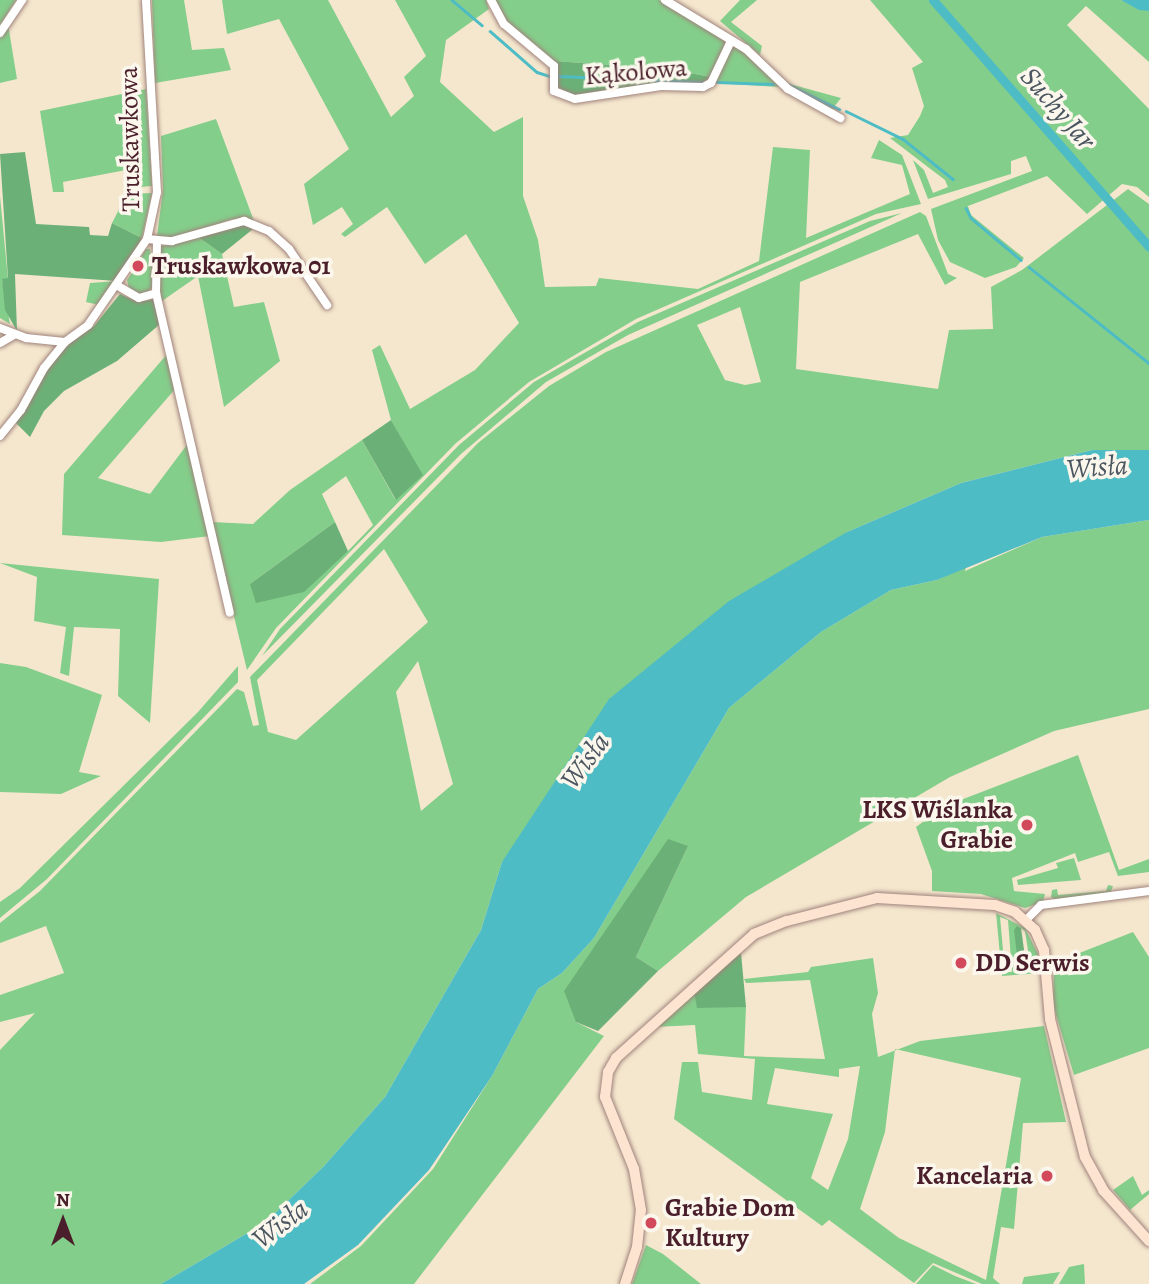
<!DOCTYPE html>
<html>
<head>
<meta charset="utf-8">
<style>
	body { margin:0 }
	#map { position:relative; width:1149px; height:1284px; overflow:hidden; background:#f5e7ce; font-family:Alegreya,serif }
	div>[style] { position:absolute }
	.green>* { inset:0; background:#84ce8b }
	.forest>* { inset:0; background:#6bb177 }
	.water>* { inset:0; background:#4ebcc5 }
	.stream>* { height:2.5px; margin:-1.25px; padding:0 1.25px; transform-origin:1.25px; border-radius:1.25px; background:#4ebcc5 }
	.canal>* { height:9px; margin:-4.5px; padding:0 4.5px; transform-origin:4.5px; border-radius:4.5px; background:#4ebcc5 }
	.roads { filter:drop-shadow(0 0 2px #a0837c) drop-shadow(0 0 2px #a0837c) }
	.street>* { height:8px; margin:-4px; padding:0 4px; transform-origin:4px; border-radius:4px; background:#fff }
	.secondary>* { height:10px; margin:-5px; padding:0 5px; transform-origin:5px; border-radius:5px; background:#fde4d1 }
	.dots>* { width:19px; height:19px; translate:-50% -50%; box-sizing:border-box; border:4px solid #fbf7ec; border-radius:50% }
	span { translate:-50% -50%; white-space:nowrap; text-align:center; line-height:1.15; -webkit-text-stroke:7px #fbf7ec; paint-order:stroke }
	.street-label { font-size:26px; color:#4a1f2b }
	.poi-label { font-size:26px; color:#4a1f2b; font-weight:700 }
	.left { translate:0 -50%; text-align:left }
	.right { translate:-100% -50%; text-align:right }
	.water-label { font-size:28px; color:#4b5661; font-style:italic }
	.north { position:absolute; left:28px; top:1186px; width:70px; height:70px; -webkit-text-stroke:5px #fbf7ec; paint-order:stroke; rotate:0deg; font-size:19px; font-weight:700; line-height:28px; text-align:center; color:#4a1f2b }
	.north::after { content:''; display:block; margin:auto; width:24px; height:32px; background:#4a1f2b; clip-path:polygon(50% 0,100% 100%,50% 72%,0 100%) }
</style>
</head>
<body>
<div id="map">
	<div class="green">
		<div style="clip-path:polygon(0 0,16px 0,0 25px)"></div>
		<div style="clip-path:polygon(152px 0,184px 0,192px 50px,224px 48px,231px 70px,155px 83px)"></div>
		<div style="clip-path:polygon(evenodd,222px 0,328px 0,391px 117px,414px 96px,404px 77px,426px 56px,395px 0,486px 0,489px 9px,446px 40px,440px 82px,494px 132px,523px 117px,523px 196px,538px 240px,545px 287px,596px 286px,599px 278px,698px 289px,759px 261px,773px 147px,810px 150px,806px 238px,910px 194px,902px 165px,871px 158px,879px 140px,902px 155px,921px 204px,876px 214px,636px 319px,529px 382px,455px 444px,276px 628px,247px 670px,211px 522px,253px 524px,290px 490px,362px 440px,395px 499px,422px 475px,391px 420px,372px 350px,380px 345px,410px 409px,475px 370px,519px 323px,466px 234px,425px 264px,387px 207px,345px 237px,341px 234px,353px 224px,342px 207px,313px 225px,304px 184px,349px 149px,279px 19px,227px 34px,222px 0,346px 476px,373px 525px,348px 551px,250px 584px,335px 522px,322px 494px,346px 476px)"></div>
		<div style="clip-path:polygon(494px 0,659px 0,726px 41px,711px 77px,669px 69px,554px 61px,537px 52px,507px 24px)"></div>
		<div style="clip-path:polygon(740px 0,757px 0,731px 22px,762px 46px,760px 55px,720px 21px)"></div>
		<div style="clip-path:polygon(870px 0,1121px 0,1149px 11px,1149px 62px,1086px 6px,1067px 25px,1149px 109px,1149px 197px,1137px 187px,1122px 184px,1087px 214px,1047px 176px,968px 206px,971px 215px,1024px 258px,1016px 267px,985px 278px,950px 262px,938px 240px,931px 209px,1032px 171px,1026px 156px,1011px 161px,1011px 174px,928px 199px,913px 160px,924px 170px,933px 193px,948px 187px,945px 180px,890px 138px,908px 135px,920px 116px,924px 106px,912px 68px,923px 62px)"></div>
		<div style="clip-path:polygon(8px 24px,17px 79px,0 83px,0 35px)"></div>
		<div style="clip-path:polygon(730px 47px,739px 48px,760px 65px,779px 87px,714px 83px)"></div>
		<div style="clip-path:polygon(786px 83px,841px 98px,831px 111px)"></div>
		<div style="clip-path:polygon(146px 89px,152px 186px,128px 188px,126px 170px,63px 182px,64px 192px,53px 192px,40px 111px)"></div>
		<div style="clip-path:polygon(216px 119px,254px 221px,232px 219px,187px 235px,165px 239px,157px 236px,163px 190px,161px 136px)"></div>
		<div style="clip-path:polygon(evenodd,1128px 189px,1149px 204px,1149px 450px,1092px 450px,961px 483px,847px 532px,502px 862px,481px 930px,385px 1097px,324px 1166px,266px 1222px,161px 1284px,0 1284px,0 1050px,35px 1013px,0 1022px,0 995px,64px 973px,46px 926px,0 943px,0 923px,40px 891px,237px 689px,244px 692px,253px 726px,259px 725px,250px 677px,478px 443px,549px 386px,606px 352px,920px 212px,926px 216px,948px 274px,957px 278px,945px 285px,918px 234px,800px 282px,796px 369px,938px 389px,949px 330px,993px 329px,991px 287px,1022px 270px,1128px 189px,740px 307px,761px 382px,745px 385px,725px 380px,697px 325px,740px 307px,1128px 189px,384px 549px,428px 622px,296px 740px,268px 732px,257px 680px,384px 549px,1128px 189px,418px 661px,453px 784px,421px 811px,396px 692px,418px 661px)"></div>
		<div style="clip-path:polygon(152px 193px,142px 238px,112px 223px,127px 194px)"></div>
		<div style="clip-path:polygon(0 196px,8px 279px,2px 280px,10px 324px,0 318px)"></div>
		<div style="clip-path:polygon(902px 213px,628px 335px,546px 382px,461px 454px,262px 656px,280px 629px,459px 445px,534px 382px,638px 322px,870px 221px)"></div>
		<div style="clip-path:polygon(198px 237px,222px 254px,234px 307px,264px 302px,280px 361px,224px 407px,198px 276px,162px 301px,160px 294px,159px 247px)"></div>
		<div style="clip-path:polygon(146px 249px,150px 249px,154px 284px,148px 292px,138px 294px,129px 289px,127px 280px,136px 267px,141px 269px,139px 261px)"></div>
		<div style="clip-path:polygon(117px 281px,99px 305px,86px 302px,90px 283px)"></div>
		<div style="clip-path:polygon(168px 353px,176px 388px,98px 478px,150px 494px,189px 442px,210px 536px,161px 542px,62px 535px,64px 474px)"></div>
		<div style="clip-path:polygon(1149px 520px,1149px 709px,1054px 731px,950px 777px,746px 897px,658px 971px,636px 957px,688px 846px,576px 1022px,604px 1036px,414px 1284px,310px 1284px,361px 1246px,433px 1169px,492px 1076px,538px 989px,562px 973px,594px 938px,729px 708px,821px 632px,891px 590px,937px 580px,966px 567px,965px 571px,1042px 537px)"></div>
		<div style="clip-path:polygon(0 563px,159px 579px,150px 723px,118px 696px,120px 629px,74px 627px,69px 676px,60px 673px,66px 627px,34px 621px,37px 577px)"></div>
		<div style="clip-path:polygon(0 663px,26px 667px,102px 695px,79px 772px,101px 776px,61px 794px,0 792px)"></div>
		<div style="clip-path:polygon(238px 666px,238px 682px,47px 879px,0 918px,0 902px,20px 888px,198px 712px)"></div>
		<div style="clip-path:polygon(1078px 755px,1119px 870px,1149px 859px,1149px 872px,1118px 876px,1109px 852px,1078px 862px,1075px 853px,1012px 878px,1014px 891px,1045px 894px,1043px 902px,1025px 908px,981px 894px,932px 891px,932px 871px,916px 827px,945px 806px)"></div>
		<div style="clip-path:polygon(1074px 858px,1081px 880px,1018px 885px,1017px 880px,1058px 868px,1056px 863px)"></div>
		<div style="clip-path:polygon(1108px 885px,1113px 886px,1110px 894px,1056px 900px,1051px 897px,1052px 890px,1057px 889px,1058px 895px,1106px 891px)"></div>
		<div style="clip-path:polygon(evenodd,996px 913px,1025px 928px,1038px 954px,1040px 973px,1002px 976px,996px 913px,1000px 917px,1008px 920px,1012px 972px,1005px 972px,1000px 917px,996px 913px,1018px 926px,1025px 931px,1031px 970px,1019px 971px,1018px 926px)"></div>
		<div style="clip-path:polygon(1133px 932px,1149px 957px,1149px 1048px,1074px 1075px,1053px 1005px,1054px 963px)"></div>
		<div style="clip-path:polygon(evenodd,873px 958px,878px 993px,872px 1014px,878px 1057px,920px 1041px,1044px 1026px,1066px 1122px,1023px 1123px,1014px 1229px,1001px 1227px,993px 1278px,1000px 1284px,982px 1284px,933px 1263px,914px 1283px,829px 1220px,822px 1226px,674px 1119px,682px 1062px,698px 1062px,702px 1092px,752px 1100px,755px 1059px,698px 1054px,695px 1025px,655px 1027px,694px 992px,746px 1007px,744px 1056px,825px 1059px,810px 980px,746px 983px,744px 979px,808px 972px,811px 967px,873px 958px,895px 1049px,1021px 1078px,986px 1280px,899px 1238px,860px 1209px,885px 1132px,895px 1049px,873px 958px,860px 1066px,848px 1139px,828px 1190px,811px 1178px,833px 1114px,767px 1104px,775px 1068px,839px 1077px,839px 1069px,860px 1066px)"></div>
		<div style="clip-path:polygon(1133px 1176px,1142px 1195px,1149px 1190px,1149px 1194px,1130px 1210px,1113px 1190px)"></div>
		<div style="clip-path:polygon(646px 1245px,663px 1254px,701px 1284px,632px 1284px)"></div>
		<div style="clip-path:polygon(1084px 1264px,1085px 1284px,1059px 1284px,1069px 1267px)"></div>
		<div style="clip-path:polygon(933px 1265px,955px 1276px,976px 1284px,916px 1284px)"></div>
		<div style="clip-path:polygon(1060px 1272px,1053px 1284px,1022px 1284px,1024px 1277px)"></div>
	</div>
	<div class="forest">
		<div style="clip-path:polygon(554px 61px,669px 69px,711px 77px,701px 84px,581px 97px,559px 93px)"></div>
		<div style="clip-path:polygon(25px 152px,36px 224px,89px 227px,90px 235px,108px 236px,112px 223px,142px 238px,117px 281px,15px 274px,17px 331px,5px 310px,2px 279px,8px 278px,0 154px)"></div>
		<div style="clip-path:polygon(243px 225px,253px 229px,222px 254px,198px 237px)"></div>
		<div style="clip-path:polygon(120px 294px,138px 302px,155px 299px,160px 324px,117px 361px,64px 391px,44px 411px,30px 437px,16px 423px,40px 381px,66px 344px,94px 326px)"></div>
		<div style="clip-path:polygon(391px 420px,423px 475px,396px 500px,362px 440px)"></div>
		<div style="clip-path:polygon(335px 522px,348px 551px,304px 592px,256px 603px,250px 584px)"></div>
		<div style="clip-path:polygon(668px 839px,688px 846px,636px 957px,658px 971px,598px 1031px,576px 1022px,564px 991px)"></div>
		<div style="clip-path:polygon(1017px 926px,1021px 928px,1027px 971px,1019px 971px,1014px 930px)"></div>
		<div style="clip-path:polygon(741px 953px,746px 1007px,697px 1008px,694px 992px)"></div>
	</div>
	<div class="water">
		<div style="clip-path:polygon(1121px 0,1149px 0,1149px 11px,1139px 10px)"></div>
		<div style="clip-path:polygon(1092px 450px,1149px 450px,1149px 520px,1042px 537px,937px 580px,891px 590px,821px 632px,729px 708px,594px 938px,562px 973px,538px 989px,492px 1076px,429px 1170px,358px 1245px,304px 1284px,161px 1284px,266px 1222px,324px 1166px,385px 1097px,481px 930px,502px 862px,609px 699px,729px 601px,847px 532px,961px 483px)"></div>
	</div>
	<div class="stream">
		<div style="left:452px;top:0;width:39px;rotate:40deg"></div>
		<div style="left:490px;top:31px;width:62px;rotate:41.1deg"></div>
		<div style="left:537px;top:72px;width:13px;rotate:18deg"></div>
		<div style="left:558px;top:76px;width:146px;rotate:2.4deg"></div>
		<div style="left:717px;top:82px;width:56px;rotate:2deg"></div>
		<div style="left:787px;top:84px;width:58px;rotate:25.7deg"></div>
		<div style="left:846px;top:111px;width:64px;rotate:26.2deg"></div>
		<div style="left:903px;top:139px;width:64px;rotate:38.7deg"></div>
		<div style="left:966px;top:208px;width:11px;rotate:63deg"></div>
		<div style="left:971px;top:218px;width:65px;rotate:40deg"></div>
		<div style="left:1029px;top:267px;width:154px;rotate:38.7deg"></div>
	</div>
	<div class="canal">
		<div style="left:933px;top:0;width:328px;rotate:48.8deg"></div>
	</div>
	<div class="roads">
		<div class="street">
			<div style="left:491px;top:0;width:27px;rotate:62deg"></div>
			<div style="left:504px;top:24px;width:65px;rotate:40deg"></div>
			<div style="left:554px;top:66px;width:25px;rotate:90deg"></div>
			<div style="left:554px;top:91px;width:22px;rotate:21deg"></div>
			<div style="left:575px;top:99px;width:87px;rotate:-8.6deg"></div>
			<div style="left:661px;top:86px;width:42px;rotate:1.4deg"></div>
			<div style="left:703px;top:87px;width:9px;rotate:-27deg"></div>
			<div style="left:711px;top:83px;width:47px;rotate:-64.5deg"></div>
			<div style="left:665px;top:0;width:95px;rotate:31.2deg"></div>
			<div style="left:746px;top:49px;width:58px;rotate:43.6deg"></div>
			<div style="left:788px;top:89px;width:60px;rotate:29.1deg"></div>
			<div style="left:0;top:33px;width:40px;rotate:-56deg"></div>
			<div style="left:147px;top:239px;width:25px;rotate:5deg"></div>
			<div style="left:172px;top:241px;width:75px;rotate:-15.5deg"></div>
			<div style="left:244px;top:221px;width:27px;rotate:22deg"></div>
			<div style="left:269px;top:231px;width:27px;rotate:42deg"></div>
			<div style="left:289px;top:249px;width:68px;rotate:55.8deg"></div>
			<div style="left:118px;top:286px;width:24px;rotate:30deg"></div>
			<div style="left:139px;top:298px;width:18px;rotate:-16deg"></div>
			<div style="left:156px;top:293px;width:51px;rotate:-88.9deg"></div>
			<div style="left:156px;top:293px;width:328px;rotate:77deg"></div>
			<div style="left:0;top:328px;width:28px;rotate:21deg"></div>
			<div style="left:26px;top:338px;width:39px;rotate:6deg"></div>
			<div style="left:0;top:343px;width:16px;rotate:-30deg"></div>
			<div style="left:0;top:436px;width:33px;rotate:-51deg"></div>
			<div style="left:21px;top:410px;width:48px;rotate:-61.3deg"></div>
			<div style="left:44px;top:368px;width:33px;rotate:-51deg"></div>
			<div style="left:65px;top:342px;width:29px;rotate:-36deg"></div>
			<div style="left:88px;top:325px;width:104px;rotate:-55.5deg"></div>
			<div style="left:147px;top:239px;width:48px;rotate:-78deg"></div>
			<div style="left:157px;top:192px;width:192px;rotate:-93.3deg"></div>
			<div style="left:1026px;top:920px;width:21px;rotate:-45deg"></div>
			<div style="left:1041px;top:905px;width:109px;rotate:-7.4deg"></div>
		</div>
		<div class="secondary">
			<div style="left:625px;top:1284px;width:39px;rotate:-72deg"></div>
			<div style="left:637px;top:1247px;width:37px;rotate:-84deg"></div>
			<div style="left:641px;top:1210px;width:42px;rotate:-99.7deg"></div>
			<div style="left:634px;top:1169px;width:78px;rotate:-111.9deg"></div>
			<div style="left:605px;top:1097px;width:25px;rotate:-83deg"></div>
			<div style="left:608px;top:1072px;width:16px;rotate:-60deg"></div>
			<div style="left:616px;top:1058px;width:186px;rotate:-41.9deg"></div>
			<div style="left:754px;top:934px;width:35px;rotate:-22deg"></div>
			<div style="left:787px;top:921px;width:93px;rotate:-14.3deg"></div>
			<div style="left:877px;top:898px;width:118px;rotate:3.4deg"></div>
			<div style="left:995px;top:905px;width:21px;rotate:19deg"></div>
			<div style="left:1015px;top:912px;width:27px;rotate:42deg"></div>
			<div style="left:1035px;top:930px;width:22px;rotate:66deg"></div>
			<div style="left:1044px;top:950px;width:69px;rotate:85deg"></div>
			<div style="left:1050px;top:1019px;width:142px;rotate:75.8deg"></div>
			<div style="left:1085px;top:1157px;width:38px;rotate:61deg"></div>
			<div style="left:1103px;top:1190px;width:69px;rotate:48deg"></div>
		</div>
	</div>
	<div class="dots">
		<div style="left:138px;top:266px;background:#d1495b"></div>
		<div style="left:1027px;top:825px;background:#d1495b"></div>
		<div style="left:961px;top:963px;background:#d1495b"></div>
		<div style="left:1047px;top:1176px;background:#d1495b"></div>
		<div style="left:651px;top:1223px;background:#d1495b"></div>
	</div>
	<div class="street-label">
		<span style="left:636px;top:72px;rotate:-5deg">Kąkolowa</span>
		<span style="left:130px;top:139px;rotate:-91deg">Truskawkowa</span>
	</div>
	<div class="poi-label">
		<span class="left" style="left:152px;top:266px">Truskawkowa 01</span>
		<span class="right" style="left:1013px;top:825px">LKS Wiślanka<br>Grabie</span>
		<span class="left" style="left:975px;top:963px">DD Serwis</span>
		<span class="right" style="left:1033px;top:1176px">Kancelaria</span>
		<span class="left" style="left:665px;top:1223px">Grabie Dom<br>Kultury</span>
	</div>
	<div class="water-label">
		<span style="left:1058px;top:108px;rotate:49deg">Suchy Jar</span>
		<span style="left:1097px;top:467px;rotate:-4deg">Wisła</span>
		<span style="left:585px;top:761px;rotate:-53deg">Wisła</span>
		<span style="left:280px;top:1224px;rotate:-37deg">Wisła</span>
	</div>
	<div class="north">N</div>
</div>
</body>
</html>
